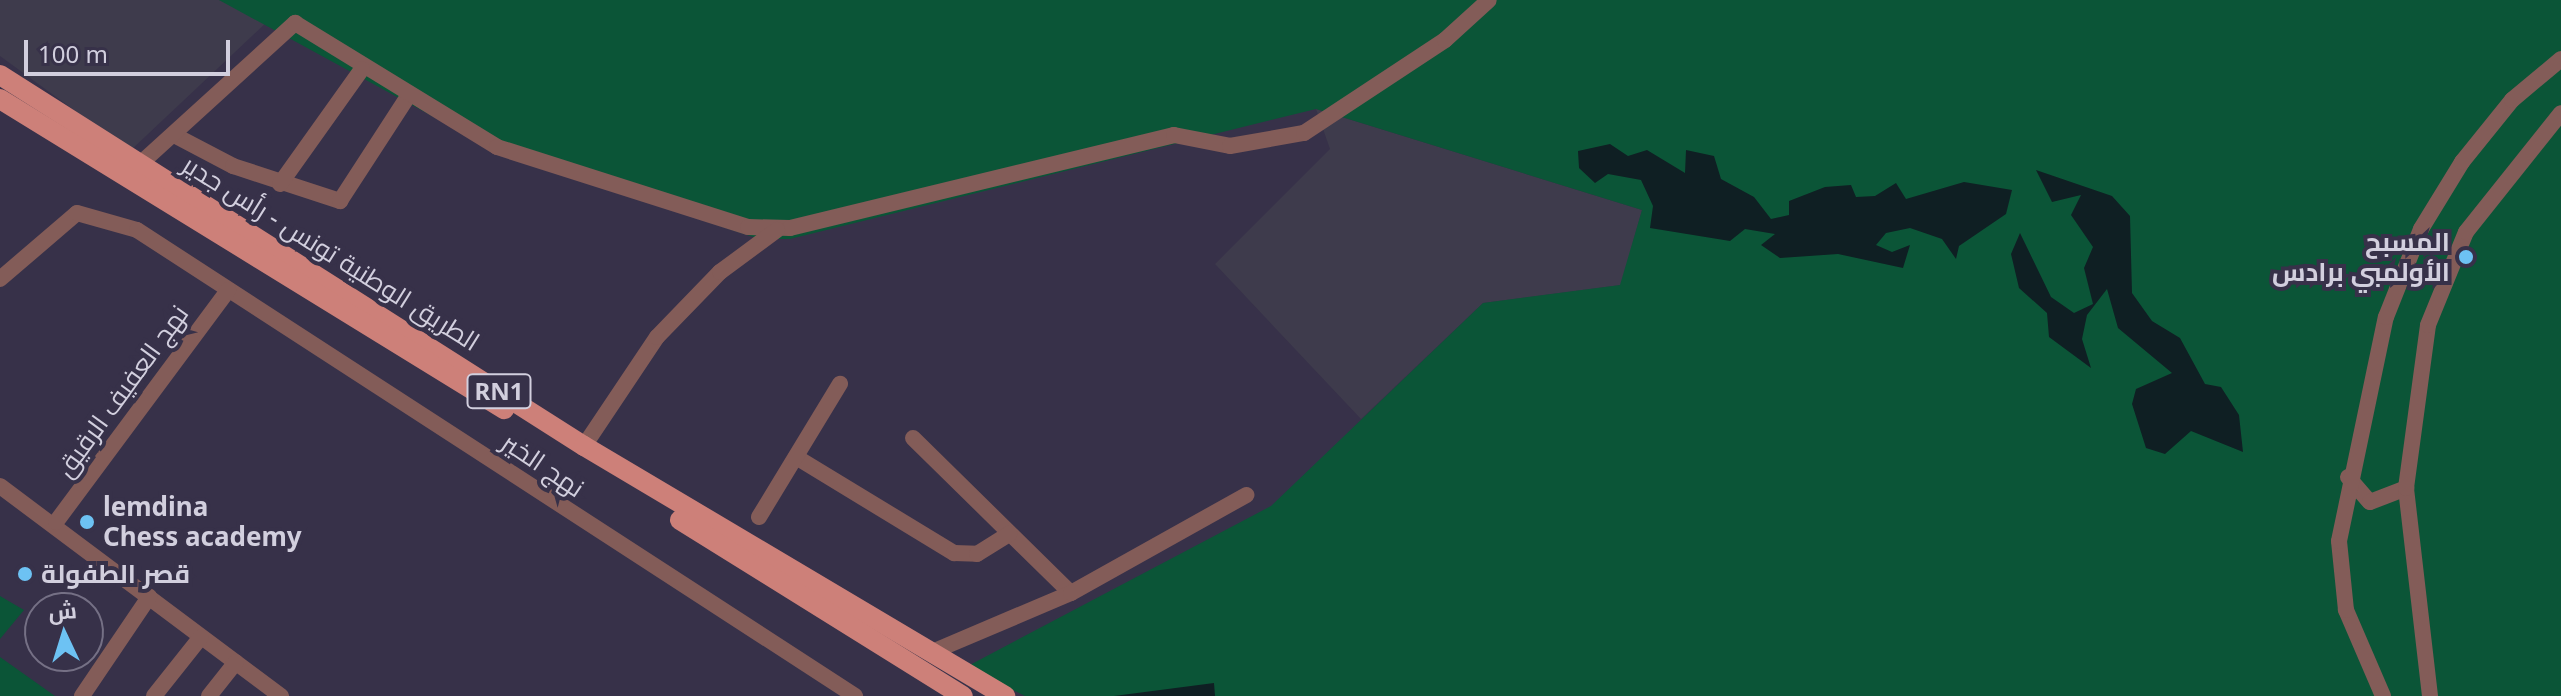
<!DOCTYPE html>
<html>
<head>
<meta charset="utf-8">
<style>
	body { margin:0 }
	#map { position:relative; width:2561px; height:696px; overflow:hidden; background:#373149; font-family:"Noto Sans",Cairo,sans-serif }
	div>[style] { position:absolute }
	.industrial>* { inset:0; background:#3e3b4c }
	.green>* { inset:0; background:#0b5537 }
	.water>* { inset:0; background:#0f1f23 }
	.street>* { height:16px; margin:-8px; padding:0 8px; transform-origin:8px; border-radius:8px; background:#835c58 }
	.primary>* { height:20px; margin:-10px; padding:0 10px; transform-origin:10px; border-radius:10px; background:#cd8079 }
	.dots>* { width:22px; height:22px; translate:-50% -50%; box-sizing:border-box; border:4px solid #373149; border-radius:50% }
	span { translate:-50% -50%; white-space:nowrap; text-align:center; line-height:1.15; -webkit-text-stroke:8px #373149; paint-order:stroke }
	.shield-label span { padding:2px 6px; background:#373149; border:2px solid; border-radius:6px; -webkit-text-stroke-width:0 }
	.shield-label { font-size:24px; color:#d2cfde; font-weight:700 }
	.poi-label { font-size:26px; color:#d2cfde; font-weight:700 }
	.right { translate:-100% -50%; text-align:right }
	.left { translate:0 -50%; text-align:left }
	.street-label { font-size:26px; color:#d2cfde }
	.north { position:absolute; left:24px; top:592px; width:80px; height:80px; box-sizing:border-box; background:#373149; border:2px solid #757085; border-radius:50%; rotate:356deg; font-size:22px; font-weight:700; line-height:32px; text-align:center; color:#d2cfde }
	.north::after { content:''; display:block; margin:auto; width:28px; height:36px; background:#6dc2f3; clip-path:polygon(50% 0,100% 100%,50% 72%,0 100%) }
	.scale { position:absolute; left:24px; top:40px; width:206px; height:36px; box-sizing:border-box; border:4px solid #d2cfde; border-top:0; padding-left:10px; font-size:24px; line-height:28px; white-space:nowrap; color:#d2cfde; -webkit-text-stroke:6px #373149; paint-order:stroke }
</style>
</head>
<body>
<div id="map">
	<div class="industrial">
		<div style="clip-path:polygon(0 0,219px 0,268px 21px,130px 151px,0 56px)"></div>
		<div style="clip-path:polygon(1316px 109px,1642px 210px,1621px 285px,1483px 303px,1361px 419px,1215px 264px,1330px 149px)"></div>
	</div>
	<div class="green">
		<div style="clip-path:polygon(219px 0,2561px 0,2561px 696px,1025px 696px,966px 667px,1271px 506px,1483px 303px,1620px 285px,1642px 210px,1316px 109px,790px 239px,759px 239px,498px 152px)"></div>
		<div style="clip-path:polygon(0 596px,24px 610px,0 639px)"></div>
		<div style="clip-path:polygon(0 657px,55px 696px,0 696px)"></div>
	</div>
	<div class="water">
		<div style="clip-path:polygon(1610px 144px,1628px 156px,1647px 150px,1685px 173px,1686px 150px,1714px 156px,1721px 179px,1754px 197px,1771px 219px,1789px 215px,1789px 201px,1825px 187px,1851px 185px,1856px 197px,1875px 196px,1896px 183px,1906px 199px,1964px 182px,2012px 190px,2006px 214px,1959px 246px,1956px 259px,1942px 239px,1910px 228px,1886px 233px,1876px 245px,1892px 252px,1910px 245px,1903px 268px,1838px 254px,1780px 258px,1761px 245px,1775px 234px,1745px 229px,1730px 241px,1650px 228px,1653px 206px,1641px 180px,1608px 174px,1595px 183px,1579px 168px,1578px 151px)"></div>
		<div style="clip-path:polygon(2036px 170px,2112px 196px,2130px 216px,2132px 293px,2152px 321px,2180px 338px,2205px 384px,2221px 387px,2239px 415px,2243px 452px,2191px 431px,2165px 454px,2146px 448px,2132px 404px,2136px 389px,2172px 373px,2118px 328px,2107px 289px,2087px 315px,2082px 339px,2091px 368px,2049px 337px,2047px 313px,2019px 288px,2011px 254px,2020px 233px,2051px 297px,2074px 313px,2093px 304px,2084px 268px,2093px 247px,2071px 215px,2081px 195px,2052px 202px)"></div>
		<div style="clip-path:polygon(1214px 683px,1215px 696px,1114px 696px)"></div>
	</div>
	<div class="street">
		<div style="left:174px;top:135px;width:67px;rotate:27.7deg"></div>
		<div style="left:233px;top:166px;width:113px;rotate:18.1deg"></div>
		<div style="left:340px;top:201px;width:123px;rotate:-57deg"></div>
		<div style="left:140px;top:164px;width:210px;rotate:-42.3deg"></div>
		<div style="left:295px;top:23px;width:237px;rotate:31.5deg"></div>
		<div style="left:497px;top:147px;width:263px;rotate:17.7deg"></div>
		<div style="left:748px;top:227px;width:42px;rotate:1.4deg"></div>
		<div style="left:790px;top:228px;width:395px;rotate:-13.6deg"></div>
		<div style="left:1174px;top:135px;width:57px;rotate:11.1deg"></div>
		<div style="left:1230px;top:146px;width:75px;rotate:-10deg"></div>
		<div style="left:1304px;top:133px;width:169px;rotate:-33.4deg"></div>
		<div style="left:1445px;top:40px;width:59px;rotate:-42.3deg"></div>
		<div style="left:280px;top:184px;width:141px;rotate:-54.5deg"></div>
		<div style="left:0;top:279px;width:101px;rotate:-40.6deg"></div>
		<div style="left:77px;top:213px;width:62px;rotate:15.8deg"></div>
		<div style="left:137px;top:230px;width:856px;rotate:32.98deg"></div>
		<div style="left:913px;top:438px;width:221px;rotate:44.5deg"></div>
		<div style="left:584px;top:446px;width:131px;rotate:-56.2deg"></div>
		<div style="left:657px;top:337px;width:91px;rotate:-45.9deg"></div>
		<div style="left:720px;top:272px;width:71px;rotate:-36.4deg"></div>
		<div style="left:796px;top:457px;width:185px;rotate:31.3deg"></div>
		<div style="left:954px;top:553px;width:23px;rotate:2deg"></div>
		<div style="left:977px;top:554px;width:38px;rotate:-32deg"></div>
		<div style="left:2348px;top:477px;width:33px;rotate:49deg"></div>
		<div style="left:2370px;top:502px;width:39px;rotate:-21deg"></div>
		<div style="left:0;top:486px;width:351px;rotate:36.8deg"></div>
		<div style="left:759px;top:517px;width:156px;rotate:-58.7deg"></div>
		<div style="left:56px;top:522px;width:289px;rotate:-53.4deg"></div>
		<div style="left:932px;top:652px;width:151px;rotate:-23deg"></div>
		<div style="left:1071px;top:593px;width:201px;rotate:-29.2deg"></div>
		<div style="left:82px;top:696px;width:120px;rotate:-55.9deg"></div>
		<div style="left:154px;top:696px;width:75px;rotate:-51.5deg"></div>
		<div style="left:209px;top:696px;width:43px;rotate:-51.5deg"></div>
		<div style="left:2383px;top:696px;width:94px;rotate:-113.3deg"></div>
		<div style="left:2346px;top:610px;width:69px;rotate:-95.8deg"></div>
		<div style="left:2339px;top:541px;width:229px;rotate:-78.2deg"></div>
		<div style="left:2386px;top:317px;width:95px;rotate:-68.3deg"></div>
		<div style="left:2421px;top:229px;width:79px;rotate:-58.5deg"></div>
		<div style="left:2462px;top:162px;width:80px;rotate:-51.1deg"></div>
		<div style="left:2512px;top:100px;width:64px;rotate:-39.9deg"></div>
		<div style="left:2430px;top:696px;width:209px;rotate:-96.6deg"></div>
		<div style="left:2406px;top:488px;width:164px;rotate:-82.3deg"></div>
		<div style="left:2428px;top:325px;width:100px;rotate:-67.8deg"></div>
		<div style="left:2466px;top:232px;width:152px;rotate:-51.4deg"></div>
	</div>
	<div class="primary">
		<div style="left:0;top:75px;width:692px;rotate:32.43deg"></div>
		<div style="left:584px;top:446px;width:490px;rotate:30.7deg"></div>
		<div style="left:0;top:99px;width:592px;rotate:31.59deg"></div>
		<div style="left:680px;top:520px;width:333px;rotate:31.9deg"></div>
	</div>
	<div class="dots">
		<div style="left:2466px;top:257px;background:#6dc2f3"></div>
		<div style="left:87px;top:522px;background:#6dc2f3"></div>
		<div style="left:25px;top:574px;background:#6dc2f3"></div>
	</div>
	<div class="shield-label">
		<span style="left:499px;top:391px">RN1</span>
	</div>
	<div class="poi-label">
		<span class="right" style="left:2450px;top:257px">المسبح<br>الأولمبي برادس</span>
		<span class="left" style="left:103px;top:522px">lemdina<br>Chess academy</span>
		<span class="left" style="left:41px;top:574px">قصر الطفولة</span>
	</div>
	<div class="street-label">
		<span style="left:331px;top:253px;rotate:32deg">الطريق الوطنية تونس - رأس جدير</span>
		<span style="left:122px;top:391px;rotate:-54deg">نهج العفيف الرقيق</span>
		<span style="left:543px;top:465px;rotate:34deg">نهج الخير</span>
	</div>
	<div class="north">ش</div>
	<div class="scale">100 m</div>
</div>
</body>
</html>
